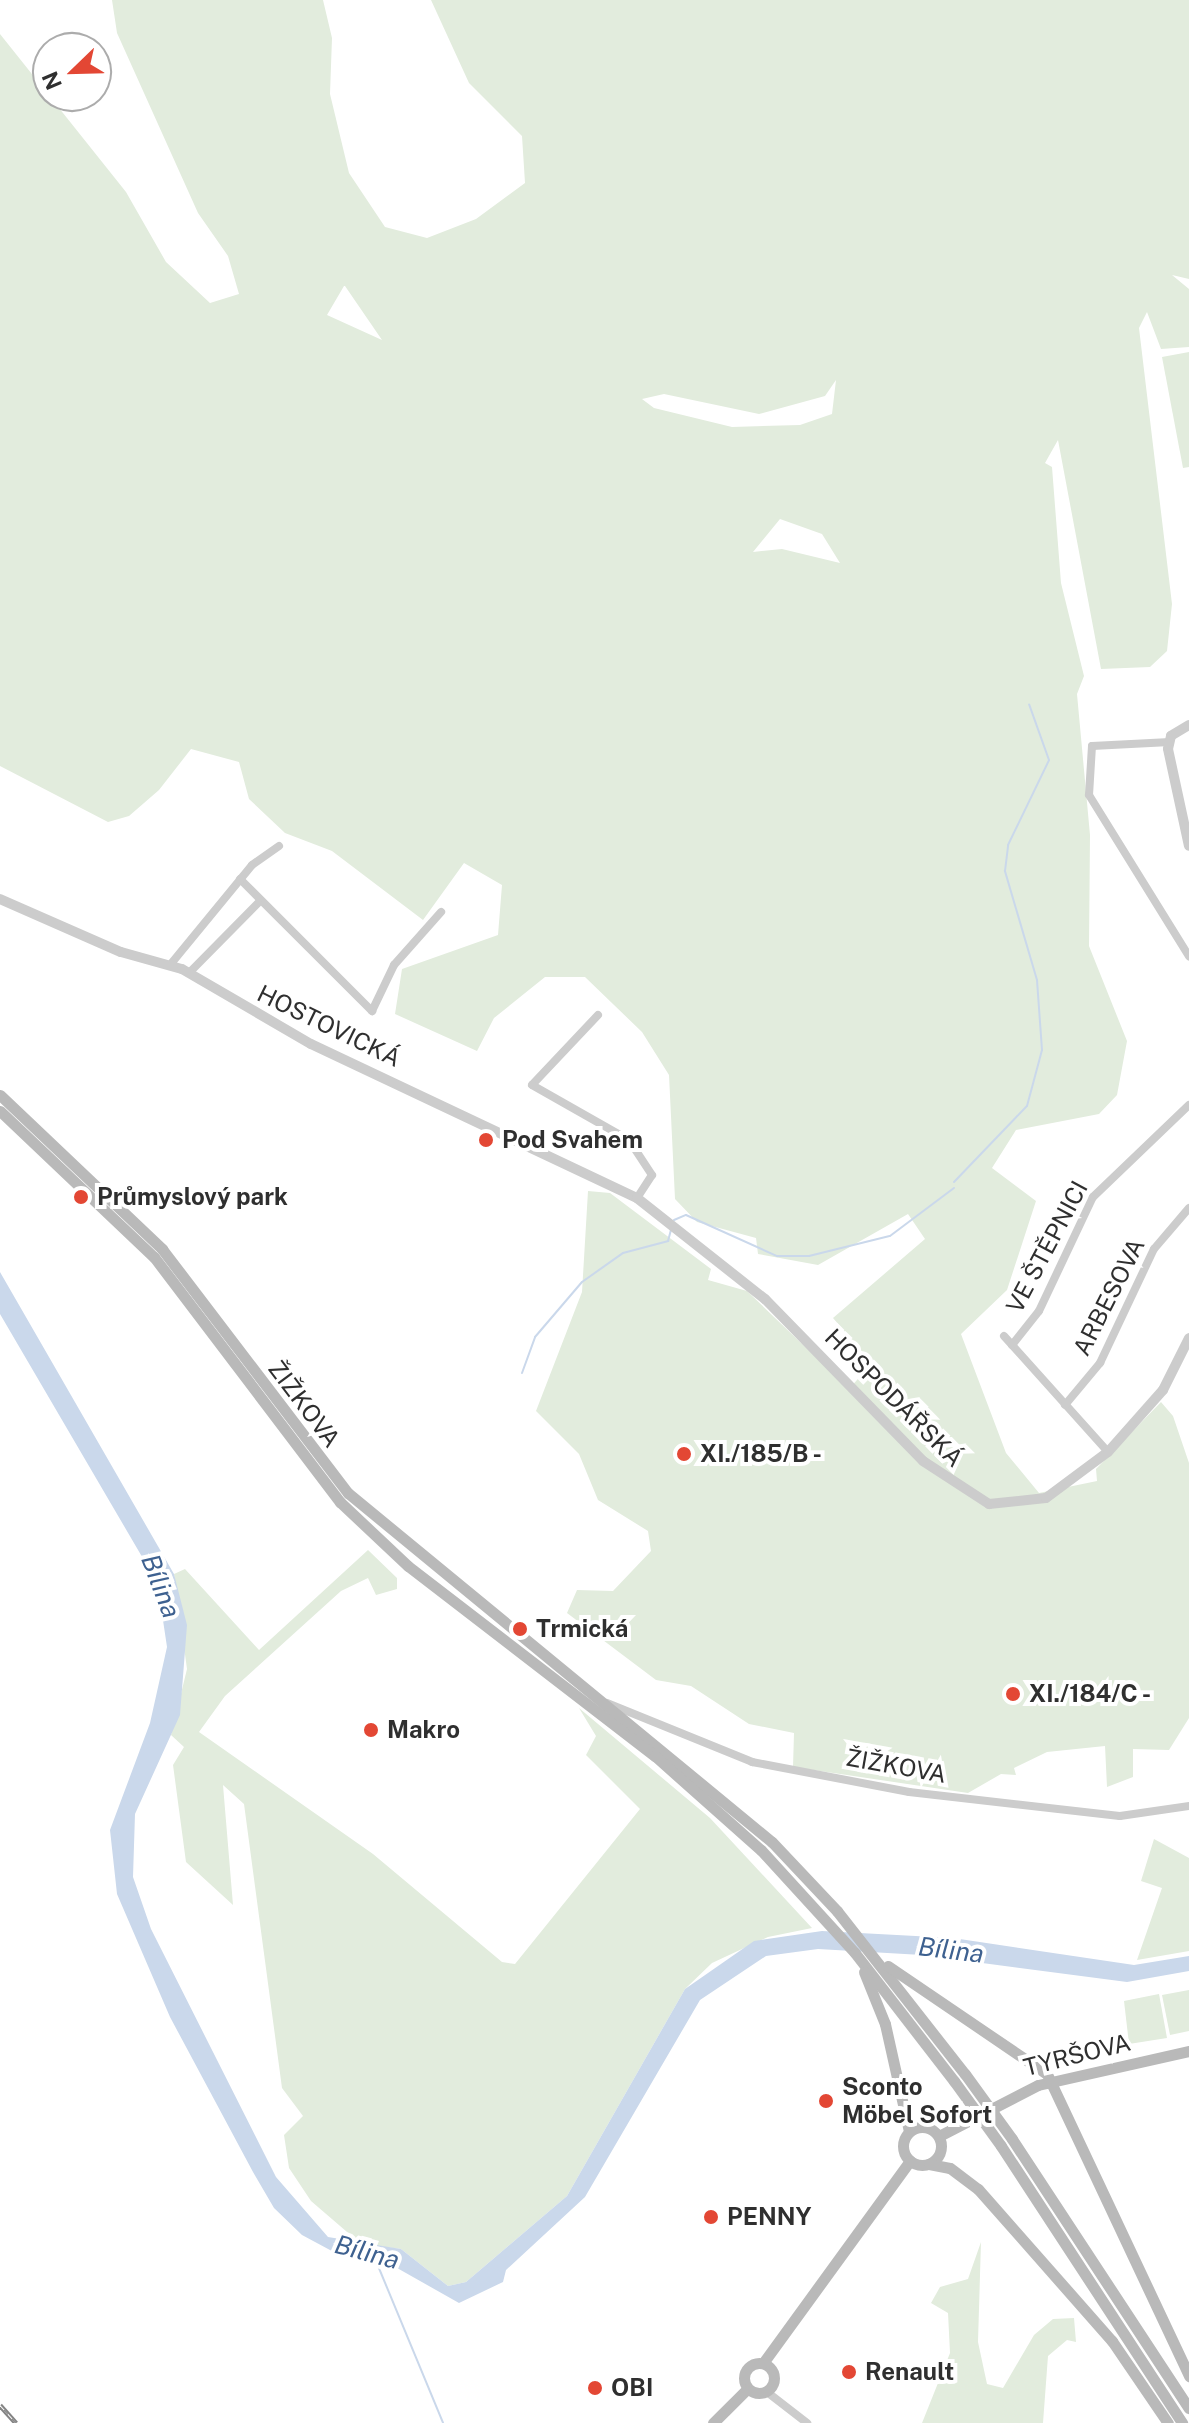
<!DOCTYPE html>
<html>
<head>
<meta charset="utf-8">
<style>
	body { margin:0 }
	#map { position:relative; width:1189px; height:2423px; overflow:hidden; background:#fff; font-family:"Public Sans",sans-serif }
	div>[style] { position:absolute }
	.green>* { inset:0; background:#e2ecdd }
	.water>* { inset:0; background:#cad8eb }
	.stream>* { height:2px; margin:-1px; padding:0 1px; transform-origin:1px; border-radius:1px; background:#cad8eb }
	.minor>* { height:8px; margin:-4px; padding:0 4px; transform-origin:4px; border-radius:4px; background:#ccc }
	.tertiary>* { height:10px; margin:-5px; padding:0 5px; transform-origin:5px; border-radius:5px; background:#ccc }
	.secondary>* { height:11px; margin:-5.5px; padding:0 5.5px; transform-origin:5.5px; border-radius:5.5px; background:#b9b9b9 }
	.secondary>.ring { margin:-5.5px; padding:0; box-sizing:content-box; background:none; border:11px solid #b9b9b9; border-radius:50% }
	.rail>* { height:5px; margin-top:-2.5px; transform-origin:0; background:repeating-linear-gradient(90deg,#fff 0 6px,#848484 0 12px); box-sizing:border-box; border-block:2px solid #848484 }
	.secondary-bridge>* { height:11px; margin:-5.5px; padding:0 5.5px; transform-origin:5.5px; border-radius:5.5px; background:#b9b9b9 }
	.dots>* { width:22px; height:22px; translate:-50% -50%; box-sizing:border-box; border:4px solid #fff; border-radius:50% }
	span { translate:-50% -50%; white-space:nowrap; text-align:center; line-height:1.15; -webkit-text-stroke:8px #fff; paint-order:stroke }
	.street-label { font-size:24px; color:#2f2f2f }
	.poi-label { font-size:24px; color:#2f2f2f; font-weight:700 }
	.left { translate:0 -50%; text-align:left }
	.water-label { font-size:26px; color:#3e6190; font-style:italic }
	.north { position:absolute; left:32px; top:32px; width:80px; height:80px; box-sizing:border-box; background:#fff; border:2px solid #acacac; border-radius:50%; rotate:247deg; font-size:22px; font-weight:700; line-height:32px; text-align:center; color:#2f2f2f }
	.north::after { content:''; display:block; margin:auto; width:28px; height:36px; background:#e34734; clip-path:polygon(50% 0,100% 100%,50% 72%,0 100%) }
</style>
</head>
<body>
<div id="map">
	<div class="green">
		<div style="clip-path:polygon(evenodd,112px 0,323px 0,332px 38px,330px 94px,349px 173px,385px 227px,427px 238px,476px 219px,525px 183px,522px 136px,469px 83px,431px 0,1189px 0,1189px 279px,1172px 275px,1189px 289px,1189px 347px,1161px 349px,1147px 312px,1139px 328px,1172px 604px,1167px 651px,1150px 667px,1101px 669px,1058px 440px,1045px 463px,1052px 467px,1061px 583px,1084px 676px,1077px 694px,1090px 835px,1089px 946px,1127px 1041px,1117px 1095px,1099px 1114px,1016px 1130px,992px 1168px,1036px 1201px,1007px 1290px,961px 1334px,1006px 1453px,1039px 1493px,1097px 1481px,1096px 1469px,1161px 1402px,1173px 1416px,1189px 1463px,1189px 1718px,1169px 1750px,1133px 1749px,1133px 1777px,1107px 1787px,1105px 1746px,1047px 1752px,1014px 1768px,1016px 1775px,1001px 1774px,968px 1793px,793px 1767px,794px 1733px,749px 1724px,691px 1686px,656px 1680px,567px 1613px,577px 1590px,613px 1591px,651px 1551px,648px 1531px,598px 1500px,579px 1454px,536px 1411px,582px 1292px,588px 1191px,610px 1193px,711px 1269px,708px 1280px,747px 1291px,849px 1389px,872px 1363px,833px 1318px,925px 1239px,908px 1214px,818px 1265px,758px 1254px,756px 1238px,697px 1222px,675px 1199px,669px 1075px,642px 1032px,585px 977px,545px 977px,494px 1018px,477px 1051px,395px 1014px,402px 969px,498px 935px,502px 885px,464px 863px,423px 920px,332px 851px,285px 833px,249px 799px,239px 762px,191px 749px,159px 790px,129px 816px,108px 822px,0 766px,0 34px,126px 192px,166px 262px,210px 303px,239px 294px,228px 256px,198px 213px,117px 33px,112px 0,344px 286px,345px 286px,382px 340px,327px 315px,344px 286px,112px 0,836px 380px,832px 414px,800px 425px,732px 427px,654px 408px,642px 399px,664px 394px,759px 414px,825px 396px,836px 380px,112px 0,780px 519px,822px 534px,840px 563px,782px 549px,753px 552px,780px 519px)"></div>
		<div style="clip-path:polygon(1189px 352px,1189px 467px,1183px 468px,1162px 357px)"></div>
		<div style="clip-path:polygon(368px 1550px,397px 1578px,397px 1589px,376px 1595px,368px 1578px,341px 1591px,225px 1696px,199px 1732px,373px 1854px,502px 1962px,515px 1964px,640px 1809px,586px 1755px,596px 1736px,579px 1708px,710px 1818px,812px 1928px,768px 1937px,712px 1963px,685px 1989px,567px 2196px,466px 2282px,448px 2286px,401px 2249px,361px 2244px,311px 2201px,289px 2168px,284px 2135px,303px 2116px,282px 2088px,244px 1804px,223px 1785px,233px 1905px,186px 1862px,173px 1765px,184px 1747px,171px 1735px,187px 1669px,174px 1574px,185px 1569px,259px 1650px)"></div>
		<div style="clip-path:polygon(1154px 1839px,1189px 1858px,1189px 1951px,1137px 1960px,1162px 1888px,1141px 1881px)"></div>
		<div style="clip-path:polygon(1189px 1990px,1189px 2031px,1170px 2035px,1162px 1995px)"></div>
		<div style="clip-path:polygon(1159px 1994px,1167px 2038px,1129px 2044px,1124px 2001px)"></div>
		<div style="clip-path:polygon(981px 2242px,978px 2342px,987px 2384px,1003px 2388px,1034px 2335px,1053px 2319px,1074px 2318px,1076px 2342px,1067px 2340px,1048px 2356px,1043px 2423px,922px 2423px,950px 2353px,948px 2313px,931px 2303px,940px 2287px,968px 2279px)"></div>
	</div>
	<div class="water">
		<div style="clip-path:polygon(0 1272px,174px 1574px,187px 1625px,180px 1715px,135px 1814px,133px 1877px,151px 1929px,276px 2177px,328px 2237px,401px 2249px,448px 2286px,466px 2282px,567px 2196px,685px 1989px,754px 1941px,822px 1931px,953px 1938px,1134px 1965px,1189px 1956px,1189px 1971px,1127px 1982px,922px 1955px,818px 1949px,766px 1956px,700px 2000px,585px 2197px,506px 2270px,503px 2282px,459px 2303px,390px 2264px,343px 2257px,302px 2235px,274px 2208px,253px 2172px,170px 2017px,117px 1894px,110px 1830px,150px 1723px,167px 1647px,161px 1607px,148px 1567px,0 1314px)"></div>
	</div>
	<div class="stream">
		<div style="left:954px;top:1182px;width:105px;rotate:-46.2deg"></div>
		<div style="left:1027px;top:1106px;width:58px;rotate:-75deg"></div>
		<div style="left:1042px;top:1050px;width:70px;rotate:-94.1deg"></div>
		<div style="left:1037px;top:980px;width:114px;rotate:-106.4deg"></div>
		<div style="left:1005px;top:871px;width:26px;rotate:-83deg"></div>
		<div style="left:1008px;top:845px;width:94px;rotate:-64.2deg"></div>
		<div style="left:1049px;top:760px;width:59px;rotate:-109.7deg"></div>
		<div style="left:674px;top:1220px;width:13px;rotate:-23deg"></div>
		<div style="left:686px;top:1215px;width:100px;rotate:24.3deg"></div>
		<div style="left:777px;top:1256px;width:32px"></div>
		<div style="left:809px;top:1256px;width:83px;rotate:-13.9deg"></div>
		<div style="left:890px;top:1236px;width:80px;rotate:-36.9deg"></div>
		<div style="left:522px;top:1373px;width:38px;rotate:-70deg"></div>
		<div style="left:535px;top:1337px;width:72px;rotate:-49.5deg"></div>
		<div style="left:582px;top:1282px;width:50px;rotate:-35.3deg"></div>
		<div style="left:623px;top:1253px;width:47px;rotate:-14.9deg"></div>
		<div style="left:668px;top:1241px;width:11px;rotate:-75deg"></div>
		<div style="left:376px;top:2261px;width:175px;rotate:67.5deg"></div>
	</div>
	<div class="minor">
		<div style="left:1170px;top:742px;width:78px;rotate:177.1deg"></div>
		<div style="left:1092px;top:746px;width:49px;rotate:93.5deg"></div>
		<div style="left:1089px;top:795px;width:190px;rotate:58.2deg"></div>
		<div style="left:240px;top:879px;width:187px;rotate:45deg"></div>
		<div style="left:372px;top:1011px;width:51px;rotate:-64.4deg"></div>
		<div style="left:394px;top:965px;width:71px;rotate:-48.4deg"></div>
		<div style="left:170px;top:965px;width:129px;rotate:-50.6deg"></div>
		<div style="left:252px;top:865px;width:33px;rotate:-35deg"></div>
		<div style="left:189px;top:973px;width:98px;rotate:-45.4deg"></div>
		<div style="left:598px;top:1015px;width:96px;rotate:133.3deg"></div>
		<div style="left:532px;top:1085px;width:112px;rotate:29.6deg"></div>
		<div style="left:629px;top:1140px;width:42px;rotate:56.7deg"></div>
		<div style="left:652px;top:1175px;width:27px;rotate:123deg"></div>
		<div style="left:1004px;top:1336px;width:156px;rotate:48.1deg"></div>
		<div style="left:1012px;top:1345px;width:43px;rotate:-51.5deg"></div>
		<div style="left:1039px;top:1311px;width:126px;rotate:-64.7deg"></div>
		<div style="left:1093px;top:1197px;width:133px;rotate:-43.8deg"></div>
		<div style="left:1065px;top:1405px;width:55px;rotate:-50.2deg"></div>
		<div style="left:1100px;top:1363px;width:126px;rotate:-64.7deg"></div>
		<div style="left:1154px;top:1249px;width:54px;rotate:-49.5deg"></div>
		<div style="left:607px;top:1703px;width:157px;rotate:22.1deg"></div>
		<div style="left:752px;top:1762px;width:160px;rotate:10.8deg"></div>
		<div style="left:909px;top:1792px;width:212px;rotate:6.5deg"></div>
		<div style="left:1120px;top:1816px;width:70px;rotate:-8.2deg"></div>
		<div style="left:767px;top:2392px;width:51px;rotate:37.8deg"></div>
	</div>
	<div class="tertiary">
		<div style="left:1189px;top:725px;width:21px;rotate:149deg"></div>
		<div style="left:1171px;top:736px;width:13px;rotate:103deg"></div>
		<div style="left:1168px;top:749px;width:99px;rotate:77.8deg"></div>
		<div style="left:0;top:899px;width:132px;rotate:23.7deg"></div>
		<div style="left:121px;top:952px;width:63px;rotate:15.6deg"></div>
		<div style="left:182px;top:969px;width:149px;rotate:30.2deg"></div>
		<div style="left:311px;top:1044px;width:361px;rotate:25.3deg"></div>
		<div style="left:637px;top:1198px;width:163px;rotate:38.3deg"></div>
		<div style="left:765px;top:1299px;width:226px;rotate:45.7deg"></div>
		<div style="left:923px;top:1461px;width:79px;rotate:33.1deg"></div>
		<div style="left:989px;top:1504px;width:57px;rotate:-6deg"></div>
		<div style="left:1046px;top:1498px;width:77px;rotate:-36.6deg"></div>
		<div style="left:1108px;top:1452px;width:83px;rotate:-48.4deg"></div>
		<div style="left:1163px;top:1390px;width:58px;rotate:-63.4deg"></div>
	</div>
	<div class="secondary">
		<div style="left:0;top:1095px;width:224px;rotate:43.5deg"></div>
		<div style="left:162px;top:1249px;width:307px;rotate:52.7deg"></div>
		<div style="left:348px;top:1493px;width:549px;rotate:39.46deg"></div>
		<div style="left:772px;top:1842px;width:95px;rotate:46.7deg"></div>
		<div style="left:837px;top:1911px;width:207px;rotate:51.9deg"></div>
		<div style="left:0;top:1111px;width:212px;rotate:43.5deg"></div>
		<div style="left:154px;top:1257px;width:308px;rotate:52.8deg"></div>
		<div style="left:340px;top:1502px;width:93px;rotate:43.3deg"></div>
		<div style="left:408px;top:1566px;width:312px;rotate:37.6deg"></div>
		<div style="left:655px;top:1756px;width:142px;rotate:41.6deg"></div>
		<div style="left:761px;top:1850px;width:139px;rotate:47.6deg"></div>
		<div style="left:855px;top:1953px;width:162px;rotate:52.3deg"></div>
		<div style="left:888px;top:1966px;width:192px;rotate:34.2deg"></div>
		<div style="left:1047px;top:2074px;width:334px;rotate:64.8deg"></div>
		<div style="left:864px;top:1972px;width:56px;rotate:68deg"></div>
		<div style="left:885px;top:2024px;width:110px;rotate:77.4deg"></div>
		<div class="ring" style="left:903px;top:2127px;width:27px;height:27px"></div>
		<div style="left:939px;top:2136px;width:111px;rotate:-27.3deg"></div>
		<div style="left:1038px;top:2085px;width:155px;rotate:-12.7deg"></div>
		<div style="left:1012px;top:2139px;width:322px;rotate:56.7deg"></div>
		<div style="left:1001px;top:2146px;width:331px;rotate:56.8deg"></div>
		<div style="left:929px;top:2164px;width:21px;rotate:11deg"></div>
		<div style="left:950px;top:2168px;width:35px;rotate:37deg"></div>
		<div style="left:978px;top:2189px;width:203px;rotate:48.6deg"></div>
		<div style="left:1112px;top:2341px;width:99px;rotate:55.7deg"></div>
		<div class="ring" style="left:744px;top:2363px;width:19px;height:19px"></div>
		<div style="left:763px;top:2363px;width:250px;rotate:-54deg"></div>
		<div style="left:713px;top:2423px;width:48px;rotate:-45deg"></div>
	</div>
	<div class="rail">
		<div style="left:0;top:2405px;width:24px;rotate:48deg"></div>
	</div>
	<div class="secondary-bridge">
		<div style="left:965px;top:2074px;width:80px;rotate:54.1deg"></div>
		<div style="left:954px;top:2081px;width:80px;rotate:54.1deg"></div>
	</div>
	<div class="dots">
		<div style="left:486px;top:1140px;background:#e34734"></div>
		<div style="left:81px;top:1197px;background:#e34734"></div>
		<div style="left:684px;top:1454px;background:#e34734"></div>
		<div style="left:520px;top:1629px;background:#e34734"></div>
		<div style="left:1013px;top:1694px;background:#e34734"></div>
		<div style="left:371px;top:1730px;background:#e34734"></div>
		<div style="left:826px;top:2101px;background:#e34734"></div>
		<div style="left:711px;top:2217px;background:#e34734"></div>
		<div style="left:849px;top:2372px;background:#e34734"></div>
		<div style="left:595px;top:2388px;background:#e34734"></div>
	</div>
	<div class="street-label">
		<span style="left:329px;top:1026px;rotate:26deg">HOSTOVICKÁ</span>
		<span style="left:1047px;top:1247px;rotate:-62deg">VE ŠTĚPNICI</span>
		<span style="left:1109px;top:1297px;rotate:-63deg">ARBESOVA</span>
		<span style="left:894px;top:1398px;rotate:45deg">HOSPODÁŘSKÁ</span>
		<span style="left:304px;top:1404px;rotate:53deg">ŽIŽKOVA</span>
		<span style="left:896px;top:1766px;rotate:10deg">ŽIŽKOVA</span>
		<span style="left:1077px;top:2055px;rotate:-14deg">TYRŠOVA</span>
	</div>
	<div class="poi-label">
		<span class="left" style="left:502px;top:1140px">Pod Svahem</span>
		<span class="left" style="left:97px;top:1197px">Průmyslový park</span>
		<span class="left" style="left:700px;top:1454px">XI./185/B -</span>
		<span class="left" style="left:536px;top:1629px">Trmická</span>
		<span class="left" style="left:1029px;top:1694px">XI./184/C -</span>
		<span class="left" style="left:387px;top:1730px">Makro</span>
		<span class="left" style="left:842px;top:2101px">Sconto<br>Möbel Sofort</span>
		<span class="left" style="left:727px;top:2217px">PENNY</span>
		<span class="left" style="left:865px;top:2372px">Renault</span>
		<span class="left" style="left:611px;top:2388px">OBI</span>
	</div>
	<div class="water-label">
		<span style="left:161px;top:1586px;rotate:69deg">Bílina</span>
		<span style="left:951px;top:1950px;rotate:7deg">Bílina</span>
		<span style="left:367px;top:2252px;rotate:15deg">Bílina</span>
	</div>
	<div class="north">N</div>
</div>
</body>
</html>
